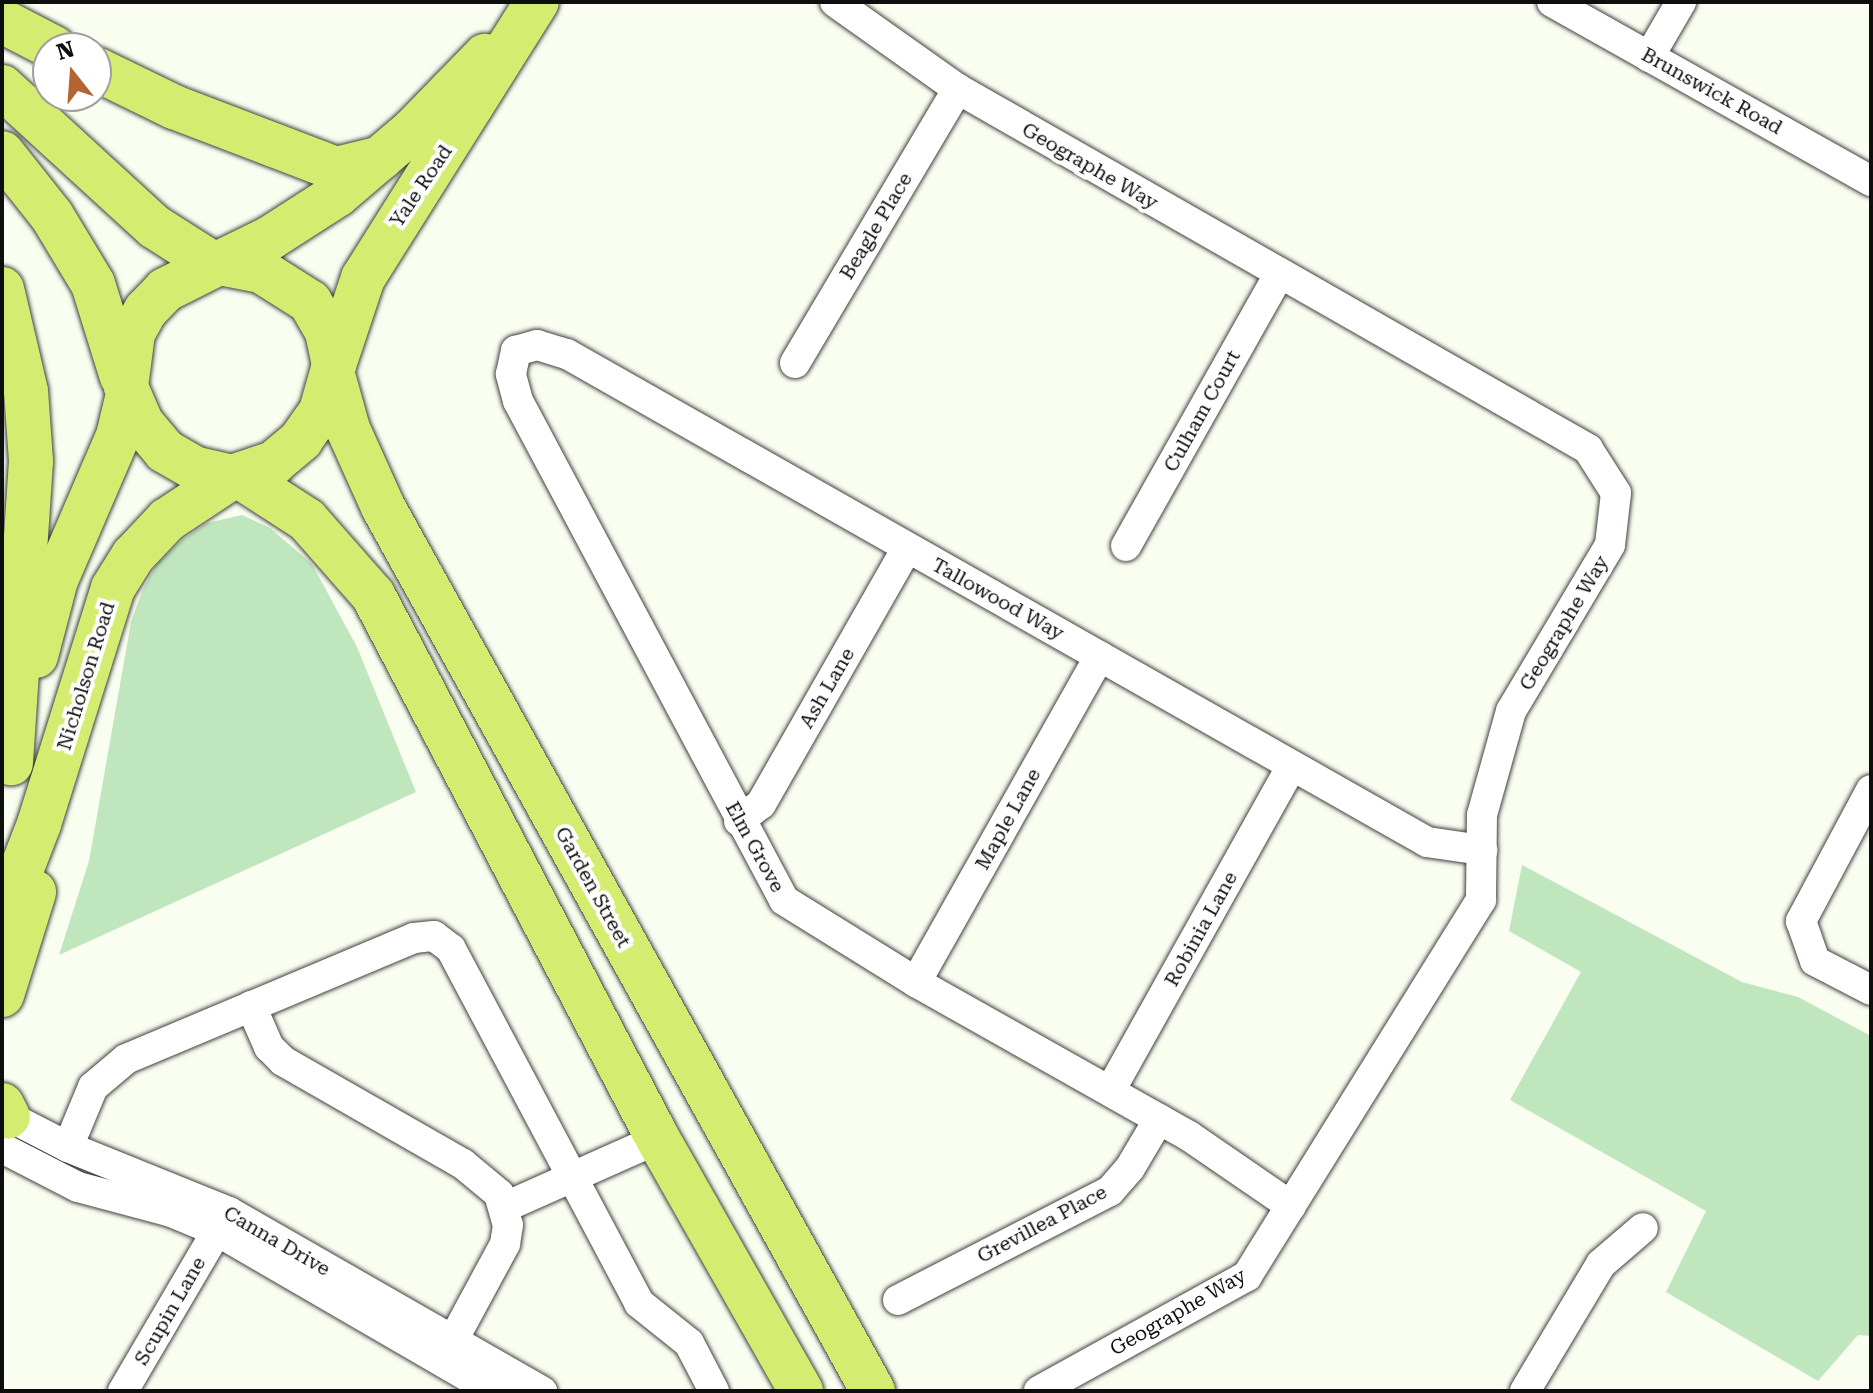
<!DOCTYPE html>
<html>
<head>
<meta charset="utf-8">
<style>
	body { margin:0 }
	#map { position:relative; width:1873px; height:1393px; overflow:hidden; background:#fafef0; font-family:"Roboto Serif",serif }
	div>[style] { position:absolute }
	.green>* { inset:0; background:#bfe6bc }
	.roads { filter:drop-shadow(0 0 2px #414141) drop-shadow(0 0 2px #414141) }
	.minor>* { height:30px; margin:-15px; padding:0 15px; transform-origin:15px; border-radius:15px; background:#fff }
	.primary>* { height:44px; margin:-22px; padding:0 22px; transform-origin:22px; border-radius:22px; background:#d4ed71 }
	span { translate:-50% -50%; white-space:nowrap; text-align:center; line-height:1.15; -webkit-text-stroke:8px #fff; paint-order:stroke }
	.street-label { font-size:20px; color:#0e0e0e }
	.frame { position:absolute; inset:0; border:4px solid #0e0e0e; pointer-events:none }
	.north { position:absolute; left:32px; top:32px; width:80px; height:80px; box-sizing:border-box; background:#fff; border:2px solid #9f9f9f; border-radius:50%; rotate:343deg; font-size:22px; font-weight:700; line-height:32px; text-align:center; color:#0e0e0e }
	.north::after { content:''; display:block; margin:auto; width:28px; height:36px; background:#b36431; clip-path:polygon(50% 0,100% 100%,50% 72%,0 100%) }
</style>
</head>
<body>
<div id="map">
	<div class="green">
		<div style="clip-path:polygon(242px 515px,270px 528px,312px 564px,357px 647px,416px 792px,59px 955px,89px 861px,131px 622px,143px 589px,157px 564px,182px 540px,207px 523px)"></div>
		<div style="clip-path:polygon(1522px 865px,1742px 982px,1798px 997px,1871px 1036px,1871px 1336px,1858px 1335px,1818px 1381px,1666px 1292px,1706px 1211px,1510px 1100px,1581px 972px,1509px 931px)"></div>
	</div>
	<div class="roads">
		<div class="minor">
			<div style="left:835px;top:2px;width:151px;rotate:35.3deg"></div>
			<div style="left:958px;top:89px;width:726px;rotate:29.74deg"></div>
			<div style="left:1588px;top:449px;width:52px;rotate:57.5deg"></div>
			<div style="left:1616px;top:493px;width:52px;rotate:96.6deg"></div>
			<div style="left:1610px;top:545px;width:193px;rotate:120.8deg"></div>
			<div style="left:1511px;top:711px;width:108px;rotate:105.6deg"></div>
			<div style="left:1482px;top:815px;width:85px;rotate:90.7deg"></div>
			<div style="left:1481px;top:900px;width:443px;rotate:121.9deg"></div>
			<div style="left:1247px;top:1276px;width:238px;rotate:151.1deg"></div>
			<div style="left:1552px;top:2px;width:366px;rotate:29.3deg"></div>
			<div style="left:1649px;top:57px;width:64px;rotate:-59.8deg"></div>
			<div style="left:795px;top:363px;width:319px;rotate:-59.3deg"></div>
			<div style="left:1126px;top:546px;width:310px;rotate:-60.6deg"></div>
			<div style="left:1871px;top:790px;width:149px;rotate:118.1deg"></div>
			<div style="left:1801px;top:921px;width:42px;rotate:70.7deg"></div>
			<div style="left:1815px;top:961px;width:63px;rotate:27.4deg"></div>
			<div style="left:739px;top:821px;width:28px;rotate:-38deg"></div>
			<div style="left:761px;top:804px;width:295px;rotate:-60.3deg"></div>
			<div style="left:916px;top:982px;width:374px;rotate:-60.6deg"></div>
			<div style="left:251px;top:1006px;width:45px;rotate:66.3deg"></div>
			<div style="left:269px;top:1047px;width:20px;rotate:45deg"></div>
			<div style="left:283px;top:1061px;width:207px;rotate:29.8deg"></div>
			<div style="left:463px;top:1164px;width:47px;rotate:39.8deg"></div>
			<div style="left:499px;top:1194px;width:32px;rotate:74deg"></div>
			<div style="left:508px;top:1225px;width:19px;rotate:99deg"></div>
			<div style="left:505px;top:1244px;width:109px;rotate:118.4deg"></div>
			<div style="left:1110px;top:1091px;width:372px;rotate:-60.8deg"></div>
			<div style="left:2px;top:1113px;width:74px;rotate:27.3deg"></div>
			<div style="left:68px;top:1147px;width:174px;rotate:22deg"></div>
			<div style="left:229px;top:1212px;width:361px;rotate:29.8deg"></div>
			<div style="left:68px;top:1147px;width:65px;rotate:-67.4deg"></div>
			<div style="left:93px;top:1087px;width:43px;rotate:-40.3deg"></div>
			<div style="left:126px;top:1059px;width:312px;rotate:-22.8deg"></div>
			<div style="left:414px;top:938px;width:20px;rotate:-6deg"></div>
			<div style="left:434px;top:936px;width:21px;rotate:37deg"></div>
			<div style="left:451px;top:949px;width:401px;rotate:62deg"></div>
			<div style="left:639px;top:1303px;width:64px;rotate:38.7deg"></div>
			<div style="left:689px;top:1343px;width:54px;rotate:62.5deg"></div>
			<div style="left:2px;top:1148px;width:85px;rotate:27.2deg"></div>
			<div style="left:78px;top:1187px;width:96px;rotate:15deg"></div>
			<div style="left:171px;top:1212px;width:50px;rotate:22.4deg"></div>
			<div style="left:217px;top:1231px;width:319px;rotate:30.1deg"></div>
			<div style="left:1291px;top:1206px;width:124px;rotate:-145.5deg"></div>
			<div style="left:1189px;top:1136px;width:313px;rotate:-150.6deg"></div>
			<div style="left:916px;top:982px;width:155px;rotate:-148.2deg"></div>
			<div style="left:784px;top:900px;width:565px;rotate:-118.06deg"></div>
			<div style="left:518px;top:401px;width:28px;rotate:-105deg"></div>
			<div style="left:511px;top:374px;width:24px;rotate:-78deg"></div>
			<div style="left:516px;top:351px;width:22px;rotate:-16deg"></div>
			<div style="left:537px;top:345px;width:31px;rotate:17deg"></div>
			<div style="left:567px;top:354px;width:989px;rotate:29.57deg"></div>
			<div style="left:1427px;top:842px;width:56px;rotate:8.3deg"></div>
			<div style="left:505px;top:1207px;width:167px;rotate:-24deg"></div>
			<div style="left:898px;top:1300px;width:238px;rotate:-27.2deg"></div>
			<div style="left:1110px;top:1191px;width:30px;rotate:-49deg"></div>
			<div style="left:1130px;top:1168px;width:57px;rotate:-59.4deg"></div>
			<div style="left:123px;top:1391px;width:186px;rotate:-59.6deg"></div>
			<div style="left:1525px;top:1391px;width:148px;rotate:-59.1deg"></div>
			<div style="left:1601px;top:1264px;width:55px;rotate:-40.6deg"></div>
		</div>
		<div class="primary">
			<div style="left:2px;top:21px;width:59px;rotate:27.4deg"></div>
			<div style="left:96px;top:69px;width:87px;rotate:26deg"></div>
			<div style="left:174px;top:107px;width:173px;rotate:20.9deg"></div>
			<div style="left:336px;top:169px;width:46px;rotate:-13.7deg"></div>
			<div style="left:2px;top:87px;width:207px;rotate:42.5deg"></div>
			<div style="left:155px;top:227px;width:69px;rotate:32.5deg"></div>
			<div style="left:2px;top:153px;width:80px;rotate:51.6deg"></div>
			<div style="left:52px;top:216px;width:79px;rotate:58.9deg"></div>
			<div style="left:93px;top:284px;width:97px;rotate:72.7deg"></div>
			<div style="left:219px;top:263px;width:43px;rotate:10.8deg"></div>
			<div style="left:261px;top:271px;width:58px;rotate:32.3deg"></div>
			<div style="left:310px;top:302px;width:34px;rotate:60deg"></div>
			<div style="left:327px;top:332px;width:34px;rotate:78deg"></div>
			<div style="left:334px;top:365px;width:48px;rotate:105.8deg"></div>
			<div style="left:321px;top:411px;width:35px;rotate:125deg"></div>
			<div style="left:301px;top:440px;width:35px;rotate:140deg"></div>
			<div style="left:274px;top:463px;width:44px;rotate:161.6deg"></div>
			<div style="left:232px;top:477px;width:37px;rotate:-167deg"></div>
			<div style="left:196px;top:469px;width:36px;rotate:-150deg"></div>
			<div style="left:165px;top:451px;width:35px;rotate:-130deg"></div>
			<div style="left:142px;top:424px;width:40px;rotate:-113.4deg"></div>
			<div style="left:126px;top:387px;width:54px;rotate:-82.6deg"></div>
			<div style="left:133px;top:333px;width:26px;rotate:-61deg"></div>
			<div style="left:146px;top:310px;width:28px;rotate:-46deg"></div>
			<div style="left:165px;top:290px;width:60px;rotate:-26.6deg"></div>
			<div style="left:219px;top:263px;width:57px;rotate:-26.1deg"></div>
			<div style="left:270px;top:238px;width:80px;rotate:-32.7deg"></div>
			<div style="left:337px;top:195px;width:99px;rotate:-40.5deg"></div>
			<div style="left:412px;top:131px;width:105px;rotate:-45.8deg"></div>
			<div style="left:2px;top:289px;width:105px;rotate:76.8deg"></div>
			<div style="left:26px;top:391px;width:70px;rotate:85.9deg"></div>
			<div style="left:31px;top:461px;width:303px;rotate:93.8deg"></div>
			<div style="left:334px;top:365px;width:92px;rotate:-71.6deg"></div>
			<div style="left:363px;top:278px;width:326px;rotate:-57.8deg"></div>
			<div style="left:333px;top:375px;width:56px;rotate:74.5deg"></div>
			<div style="left:348px;top:429px;width:85px;rotate:65.8deg"></div>
			<div style="left:383px;top:507px;width:1011px;rotate:61deg"></div>
			<div style="left:239px;top:476px;width:81px;rotate:32.9deg"></div>
			<div style="left:307px;top:520px;width:100px;rotate:48.7deg"></div>
			<div style="left:373px;top:595px;width:614px;rotate:62.35deg"></div>
			<div style="left:658px;top:1139px;width:290px;rotate:60.4deg"></div>
			<div style="left:36px;top:656px;width:79px;rotate:-75.3deg"></div>
			<div style="left:56px;top:580px;width:157px;rotate:-66.7deg"></div>
			<div style="left:118px;top:436px;width:43px;rotate:-76.6deg"></div>
			<div style="left:2px;top:920px;width:103px;rotate:-68.9deg"></div>
			<div style="left:39px;top:824px;width:247px;rotate:-72.6deg"></div>
			<div style="left:113px;top:588px;width:38px;rotate:-58deg"></div>
			<div style="left:133px;top:556px;width:50px;rotate:-46.6deg"></div>
			<div style="left:167px;top:520px;width:78px;rotate:-33.5deg"></div>
			<div style="left:2px;top:995px;width:108px;rotate:-72.7deg"></div>
			<div style="left:2px;top:1105px;width:13px;rotate:63deg"></div>
		</div>
	</div>
	<div class="street-label">
		<span style="left:1712px;top:91px;rotate:29deg">Brunswick Road</span>
		<span style="left:1090px;top:166px;rotate:30deg">Geographe Way</span>
		<span style="left:421px;top:186px;rotate:-56deg">Yale Road</span>
		<span style="left:876px;top:226px;rotate:-59deg">Beagle Place</span>
		<span style="left:1202px;top:411px;rotate:-61deg">Culham Court</span>
		<span style="left:998px;top:599px;rotate:29deg">Tallowood Way</span>
		<span style="left:1564px;top:623px;rotate:-59deg">Geographe Way</span>
		<span style="left:86px;top:676px;rotate:-73deg">Nicholson Road</span>
		<span style="left:827px;top:688px;rotate:-60deg">Ash Lane</span>
		<span style="left:1008px;top:819px;rotate:-61deg">Maple Lane</span>
		<span style="left:755px;top:847px;rotate:61deg">Elm Grove</span>
		<span style="left:593px;top:887px;rotate:61deg">Garden Street</span>
		<span style="left:1201px;top:929px;rotate:-61deg">Robinia Lane</span>
		<span style="left:1042px;top:1224px;rotate:-28deg">Grevillea Place</span>
		<span style="left:277px;top:1241px;rotate:30deg">Canna Drive</span>
		<span style="left:170px;top:1311px;rotate:-60deg">Scupin Lane</span>
		<span style="left:1178px;top:1312px;rotate:-30deg">Geographe Way</span>
	</div>
	<div class="frame"></div>
	<div class="north">N</div>
</div>
</body>
</html>
